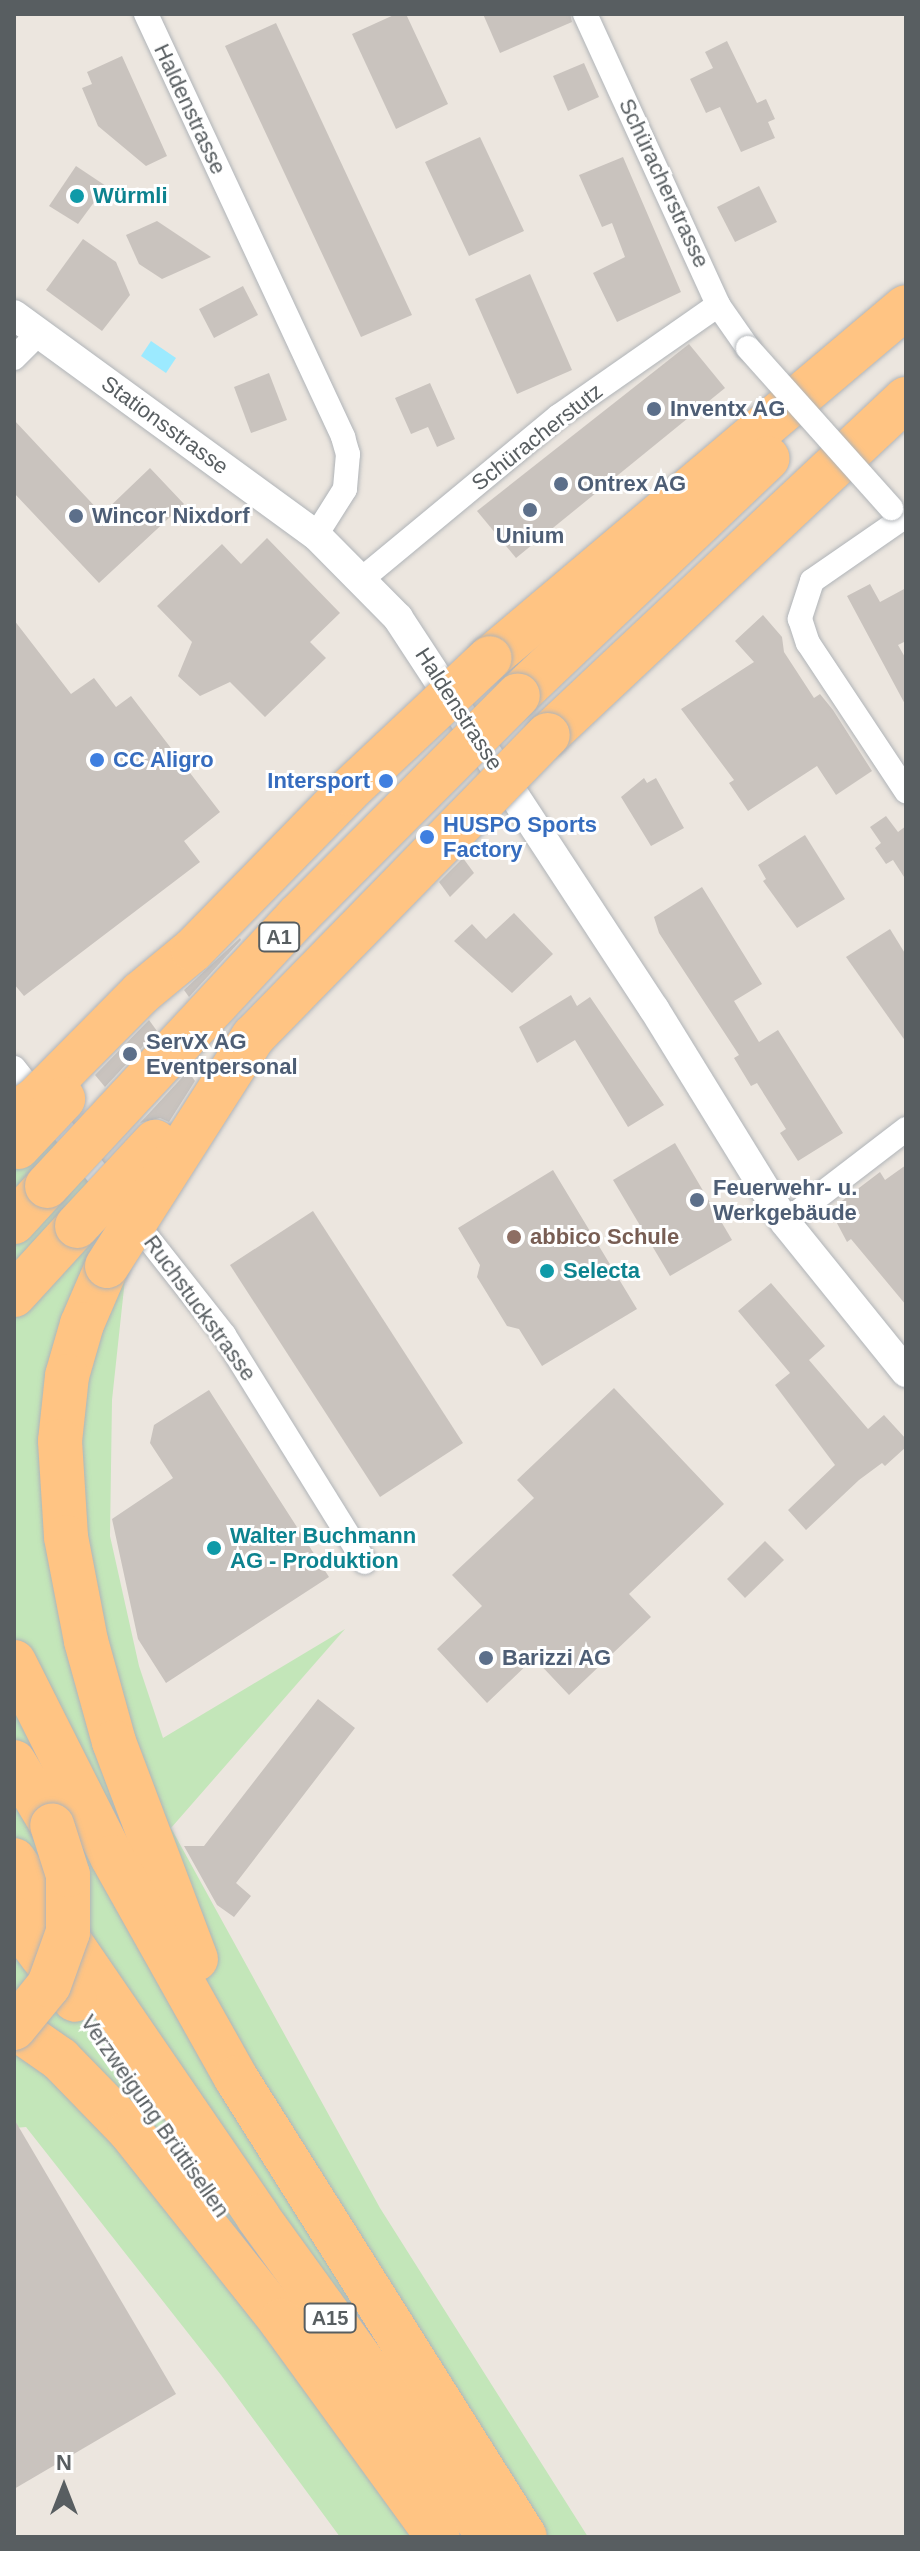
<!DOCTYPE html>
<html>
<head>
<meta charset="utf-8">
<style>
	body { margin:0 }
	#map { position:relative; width:920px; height:2551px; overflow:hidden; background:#ece6df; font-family:Helvetica,sans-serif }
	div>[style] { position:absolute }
	.green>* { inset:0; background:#c3e6b9 }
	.water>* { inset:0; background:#9ceaff }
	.building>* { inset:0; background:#c9c3be }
	.roads { filter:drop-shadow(0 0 2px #b0b4b8) drop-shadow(0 0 2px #b0b4b8) }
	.minor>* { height:24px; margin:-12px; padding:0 12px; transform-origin:12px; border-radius:12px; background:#fff }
	.tertiary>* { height:30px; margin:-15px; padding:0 15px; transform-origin:15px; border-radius:15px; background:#fff }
	.motorway>* { height:44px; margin:-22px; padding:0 22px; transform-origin:22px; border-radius:22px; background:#ffc483 }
	.bridges { filter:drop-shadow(0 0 2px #b0b4b8) drop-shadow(0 0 2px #b0b4b8) }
	.minor-bridge>* { height:24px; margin:-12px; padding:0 12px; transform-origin:12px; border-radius:12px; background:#fff }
	.motorway-bridge>* { height:44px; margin:-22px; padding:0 22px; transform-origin:22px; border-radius:22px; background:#ffc483 }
	.dots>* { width:22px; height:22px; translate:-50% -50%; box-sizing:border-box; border:4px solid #fff; border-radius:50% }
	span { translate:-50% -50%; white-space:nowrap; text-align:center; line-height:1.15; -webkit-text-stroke:6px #fff; paint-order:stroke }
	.shield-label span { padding:2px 6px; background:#fff; border:2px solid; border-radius:6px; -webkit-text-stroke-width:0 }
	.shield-label { font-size:20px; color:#585e61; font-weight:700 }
	.street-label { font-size:22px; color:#585e61 }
	.culture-label { font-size:22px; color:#0d838f; font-weight:700 }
	.left { translate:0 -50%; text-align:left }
	.service-label { font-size:22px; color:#4e5e75; font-weight:700 }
	.shop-label { font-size:22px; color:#366cbe; font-weight:700 }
	.right { translate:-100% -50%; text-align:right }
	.education-label { font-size:22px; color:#785e54; font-weight:700 }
	.frame { position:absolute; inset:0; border:16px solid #585e61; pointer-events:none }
	.north { position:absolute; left:24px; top:2447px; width:80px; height:80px; -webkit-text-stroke:6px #fff; paint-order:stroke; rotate:0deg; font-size:22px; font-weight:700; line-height:32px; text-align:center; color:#585e61 }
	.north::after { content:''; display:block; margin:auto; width:28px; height:36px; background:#585e61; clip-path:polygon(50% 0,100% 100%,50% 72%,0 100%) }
</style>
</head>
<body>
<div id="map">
	<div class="green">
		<div style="clip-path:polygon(14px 1068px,131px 1223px,112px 1400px,110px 1536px,139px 1666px,163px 1738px,345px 1629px,171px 1828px,380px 2208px,588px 2537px,340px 2537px,221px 2375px,26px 2127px,14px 2128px)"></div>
	</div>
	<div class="water">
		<div style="clip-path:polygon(151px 341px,176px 358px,166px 373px,141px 356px)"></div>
	</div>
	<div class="building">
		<div style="clip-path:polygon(396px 14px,406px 14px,448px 104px,396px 129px,352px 34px)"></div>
		<div style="clip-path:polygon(483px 14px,570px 14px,572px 22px,500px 53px)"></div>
		<div style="clip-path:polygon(276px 23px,412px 315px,361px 337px,225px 46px)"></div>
		<div style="clip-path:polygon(727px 41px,757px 103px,766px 99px,775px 119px,768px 122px,775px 138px,741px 152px,720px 107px,706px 113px,690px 79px,713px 68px,705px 52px)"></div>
		<div style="clip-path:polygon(122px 56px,167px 156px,146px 166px,98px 126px,82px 88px,92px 84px,87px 72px)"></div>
		<div style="clip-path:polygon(584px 63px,599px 97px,568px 111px,553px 76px)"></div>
		<div style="clip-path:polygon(480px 137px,524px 231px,469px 256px,425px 162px)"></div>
		<div style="clip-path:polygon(623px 157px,681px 292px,617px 322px,593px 273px,625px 257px,612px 223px,602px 227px,579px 175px)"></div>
		<div style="clip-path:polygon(76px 166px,106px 186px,78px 224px,49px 206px)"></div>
		<div style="clip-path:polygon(759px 186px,777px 222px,735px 242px,717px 207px)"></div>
		<div style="clip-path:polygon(157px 221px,211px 257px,162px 279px,139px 264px,126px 235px)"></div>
		<div style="clip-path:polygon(83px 239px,116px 262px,130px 295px,102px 331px,46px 290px)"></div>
		<div style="clip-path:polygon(530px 274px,572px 370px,517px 394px,475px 299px)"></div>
		<div style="clip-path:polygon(243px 286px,258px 315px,214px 338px,199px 309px)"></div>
		<div style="clip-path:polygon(689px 344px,725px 388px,516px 558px,477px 511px)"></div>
		<div style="clip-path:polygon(269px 373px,287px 420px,251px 433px,234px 387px)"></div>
		<div style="clip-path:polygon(430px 383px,455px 439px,437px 447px,428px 427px,411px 434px,395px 398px)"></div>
		<div style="clip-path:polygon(14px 420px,102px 514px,150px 468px,184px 504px,99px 583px,14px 493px)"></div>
		<div style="clip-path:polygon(267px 538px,340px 613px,310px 642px,326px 658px,265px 717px,230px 682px,200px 696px,178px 676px,192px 642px,157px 606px,222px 544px,241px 564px)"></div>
		<div style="clip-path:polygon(870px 584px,880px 602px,906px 588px,906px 641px,898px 645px,906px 659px,906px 706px,847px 596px)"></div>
		<div style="clip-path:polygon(763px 615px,782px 637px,784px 652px,814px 698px,820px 694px,833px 710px,872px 771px,836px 795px,817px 766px,748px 811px,729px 783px,734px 780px,681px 709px,754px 662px,735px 641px)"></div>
		<div style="clip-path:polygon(14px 620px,71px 694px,94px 678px,116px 707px,131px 696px,220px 812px,184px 841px,200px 862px,24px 996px,14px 984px)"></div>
		<div style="clip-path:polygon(644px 778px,647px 783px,656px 778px,684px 828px,651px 846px,621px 797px)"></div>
		<div style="clip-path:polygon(886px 816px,898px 832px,906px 826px,906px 880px,893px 860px,886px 864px,875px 848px,881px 843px,870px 827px)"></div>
		<div style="clip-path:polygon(805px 835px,845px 899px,797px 928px,763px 881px,766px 879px,758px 865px)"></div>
		<div style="clip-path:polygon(463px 858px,474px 873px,450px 897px,439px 882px)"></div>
		<div style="clip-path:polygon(702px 887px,762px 984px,734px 1001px,759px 1042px,778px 1030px,843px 1133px,798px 1161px,780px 1133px,786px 1129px,757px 1083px,751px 1086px,734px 1058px,739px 1055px,659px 933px,654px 917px)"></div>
		<div style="clip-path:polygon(514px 913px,553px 954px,512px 993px,454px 941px,472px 924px,486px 939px)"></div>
		<div style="clip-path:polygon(890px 929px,906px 955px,906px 1042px,846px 957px)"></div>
		<div style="clip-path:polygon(240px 938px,241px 940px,189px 997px,184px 990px)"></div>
		<div style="clip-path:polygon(571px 995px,577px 1006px,590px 997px,664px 1105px,628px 1127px,575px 1040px,537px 1063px,519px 1027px)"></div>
		<div style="clip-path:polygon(149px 1020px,157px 1031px,105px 1087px,95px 1075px)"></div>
		<div style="clip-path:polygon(188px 1071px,195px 1081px,169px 1122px,160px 1118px,140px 1123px)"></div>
		<div style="clip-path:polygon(675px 1143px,732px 1240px,670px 1276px,613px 1180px)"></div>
		<div style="clip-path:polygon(906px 1165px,906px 1305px,851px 1239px,847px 1242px,830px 1210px,880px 1172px,885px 1180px)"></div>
		<div style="clip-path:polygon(553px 1170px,637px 1309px,542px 1366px,519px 1329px,507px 1326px,477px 1277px,480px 1265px,458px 1228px)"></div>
		<div style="clip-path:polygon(313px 1211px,463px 1443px,380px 1497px,230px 1265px)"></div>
		<div style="clip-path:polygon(771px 1283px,825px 1346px,809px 1360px,868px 1429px,884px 1415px,906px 1439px,906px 1447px,885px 1466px,882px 1463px,859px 1480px,806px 1530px,788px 1510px,835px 1465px,775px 1385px,790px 1373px,738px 1311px)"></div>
		<div style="clip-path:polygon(614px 1388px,724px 1504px,629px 1594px,651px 1617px,569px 1695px,534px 1658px,487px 1703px,437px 1649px,482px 1606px,452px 1575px,534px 1498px,517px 1480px)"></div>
		<div style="clip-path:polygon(209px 1390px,329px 1577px,166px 1683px,138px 1639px,112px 1519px,173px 1478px,150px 1443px,154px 1425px)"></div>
		<div style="clip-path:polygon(765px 1541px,784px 1560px,745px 1598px,727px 1579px)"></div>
		<div style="clip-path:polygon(318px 1699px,355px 1728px,236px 1883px,251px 1896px,234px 1917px,217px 1905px,184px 1846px,204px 1846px)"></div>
		<div style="clip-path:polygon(14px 2119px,176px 2394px,14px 2489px)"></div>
	</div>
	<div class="roads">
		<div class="minor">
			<div style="left:146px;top:14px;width:467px;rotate:65deg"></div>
			<div style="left:343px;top:437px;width:18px;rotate:74deg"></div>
			<div style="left:348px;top:454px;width:35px;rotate:95deg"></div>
			<div style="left:345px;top:489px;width:54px;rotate:122.2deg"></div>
			<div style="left:585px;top:14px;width:320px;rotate:65.4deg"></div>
			<div style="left:718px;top:305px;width:52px;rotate:55.1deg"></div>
			<div style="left:14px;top:358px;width:35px;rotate:-45deg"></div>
			<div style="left:900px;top:520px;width:107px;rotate:145.3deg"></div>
			<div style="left:812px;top:581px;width:40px;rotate:108deg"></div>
			<div style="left:800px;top:619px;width:25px;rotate:72deg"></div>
			<div style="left:808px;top:643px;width:178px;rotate:56.5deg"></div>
			<div style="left:363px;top:578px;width:254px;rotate:-39.6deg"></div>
			<div style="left:559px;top:416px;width:194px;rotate:-34.9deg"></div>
			<div style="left:14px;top:1068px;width:340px;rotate:51.8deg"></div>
			<div style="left:224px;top:1335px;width:267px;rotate:58.2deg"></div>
			<div style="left:785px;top:1222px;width:153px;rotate:-37.5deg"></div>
		</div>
		<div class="tertiary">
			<div style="left:14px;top:315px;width:374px;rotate:36.1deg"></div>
			<div style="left:316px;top:535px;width:117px;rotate:45.3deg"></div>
			<div style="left:398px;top:618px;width:467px;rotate:56.8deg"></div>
			<div style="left:654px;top:1009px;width:250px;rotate:58.4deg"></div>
			<div style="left:785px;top:1222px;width:193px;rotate:51.1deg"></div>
		</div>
		<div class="motorway">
			<div style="left:490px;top:658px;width:544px;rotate:-40.16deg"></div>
			<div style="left:518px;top:695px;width:344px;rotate:-43.5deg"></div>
			<div style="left:548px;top:735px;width:491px;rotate:-43.2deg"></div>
			<div style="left:14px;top:1222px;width:49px;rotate:-47.5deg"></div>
			<div style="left:107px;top:1266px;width:63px;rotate:113.3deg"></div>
			<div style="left:82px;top:1324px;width:54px;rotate:106.1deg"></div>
			<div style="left:67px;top:1376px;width:65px;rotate:96.1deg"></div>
			<div style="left:60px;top:1441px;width:96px;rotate:86.4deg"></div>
			<div style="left:66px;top:1537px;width:106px;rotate:79.1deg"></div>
			<div style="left:86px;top:1641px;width:105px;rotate:74.5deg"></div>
			<div style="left:114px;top:1742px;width:232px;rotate:69.3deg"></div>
			<div style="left:14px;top:1295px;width:93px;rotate:-47.6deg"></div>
			<div style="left:14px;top:1662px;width:218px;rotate:63.3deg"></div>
			<div style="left:112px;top:1857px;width:253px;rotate:60.7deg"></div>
			<div style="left:236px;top:2078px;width:542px;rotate:57.8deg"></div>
			<div style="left:14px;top:1762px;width:74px;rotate:58.9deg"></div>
			<div style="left:14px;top:1860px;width:432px;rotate:55.6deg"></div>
			<div style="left:258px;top:2217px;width:395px;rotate:54.1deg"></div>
			<div style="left:14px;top:1919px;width:101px;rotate:53deg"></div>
			<div style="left:14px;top:2027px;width:56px;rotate:34.8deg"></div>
			<div style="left:60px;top:2059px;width:100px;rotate:45.8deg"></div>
			<div style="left:130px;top:2131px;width:243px;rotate:51.5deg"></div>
			<div style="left:281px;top:2321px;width:267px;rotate:54deg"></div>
		</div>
	</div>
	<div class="bridges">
		<div class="minor-bridge">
			<div style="left:748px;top:348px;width:215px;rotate:48.2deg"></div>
		</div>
		<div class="motorway-bridge">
			<div style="left:14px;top:1114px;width:25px;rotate:-34deg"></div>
			<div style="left:35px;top:1100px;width:151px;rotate:-45.3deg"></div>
			<div style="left:141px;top:993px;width:67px;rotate:-39.6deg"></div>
			<div style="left:193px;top:950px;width:219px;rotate:-45.7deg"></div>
			<div style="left:346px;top:793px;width:197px;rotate:-43.2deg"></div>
			<div style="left:18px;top:1147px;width:66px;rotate:-46.8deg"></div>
			<div style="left:47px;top:1186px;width:370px;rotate:-47.1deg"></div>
			<div style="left:299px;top:915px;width:310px;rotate:-45.1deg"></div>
			<div style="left:77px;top:1226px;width:115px;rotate:-47.1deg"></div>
			<div style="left:107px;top:1266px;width:272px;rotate:-57.5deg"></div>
			<div style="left:253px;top:1037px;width:422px;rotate:-45.7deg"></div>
			<div style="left:14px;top:2028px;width:55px;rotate:-50.9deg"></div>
			<div style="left:49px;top:1985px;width:56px;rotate:-70.3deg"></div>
			<div style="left:68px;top:1932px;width:57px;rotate:-90deg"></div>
			<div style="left:68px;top:1875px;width:52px;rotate:-107.7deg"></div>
		</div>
	</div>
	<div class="dots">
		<div style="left:77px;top:196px;background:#0f9aa8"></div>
		<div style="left:654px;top:409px;background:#5c6f8a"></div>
		<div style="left:561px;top:484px;background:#5c6f8a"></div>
		<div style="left:530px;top:510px;background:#5c6f8a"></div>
		<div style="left:76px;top:516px;background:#5c6f8a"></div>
		<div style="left:97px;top:760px;background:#3f7fe0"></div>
		<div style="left:386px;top:781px;background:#3f7fe0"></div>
		<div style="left:427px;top:837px;background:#3f7fe0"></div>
		<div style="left:130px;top:1054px;background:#5c6f8a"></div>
		<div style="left:697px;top:1200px;background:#5c6f8a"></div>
		<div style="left:514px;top:1237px;background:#8d6e63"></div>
		<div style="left:547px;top:1271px;background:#0f9aa8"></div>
		<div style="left:214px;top:1548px;background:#0f9aa8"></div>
		<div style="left:486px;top:1658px;background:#5c6f8a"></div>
	</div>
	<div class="shield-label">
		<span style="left:279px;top:937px">A1</span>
		<span style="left:330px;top:2318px">A15</span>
	</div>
	<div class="street-label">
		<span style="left:190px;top:109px;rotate:65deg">Haldenstrasse</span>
		<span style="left:664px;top:183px;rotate:65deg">Schüracherstrasse</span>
		<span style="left:165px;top:425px;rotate:36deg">Stationsstrasse</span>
		<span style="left:537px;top:437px;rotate:-38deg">Schüracherstutz</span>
		<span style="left:459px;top:709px;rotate:57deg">Haldenstrasse</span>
		<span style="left:200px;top:1308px;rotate:54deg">Ruchstuckstrasse</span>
		<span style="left:155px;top:2116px;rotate:55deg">Verzweigung Brüttisellen</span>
	</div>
	<div class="culture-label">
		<span class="left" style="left:93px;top:196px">Würmli</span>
		<span class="left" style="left:563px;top:1271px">Selecta</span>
		<span class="left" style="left:230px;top:1548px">Walter Buchmann<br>AG - Produktion</span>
	</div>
	<div class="service-label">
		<span class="left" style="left:670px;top:409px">Inventx AG</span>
		<span class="left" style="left:577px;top:484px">Ontrex AG</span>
		<span class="left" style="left:92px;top:516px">Wincor Nixdorf</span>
		<span style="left:530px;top:536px">Unium</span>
		<span class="left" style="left:146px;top:1054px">ServX AG<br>Eventpersonal</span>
		<span class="left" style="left:713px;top:1200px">Feuerwehr- u.<br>Werkgebäude</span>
		<span class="left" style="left:502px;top:1658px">Barizzi AG</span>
	</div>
	<div class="shop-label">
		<span class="left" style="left:113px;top:760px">CC Aligro</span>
		<span class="right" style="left:370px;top:781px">Intersport</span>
		<span class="left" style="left:443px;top:837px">HUSPO Sports<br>Factory</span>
	</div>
	<div class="education-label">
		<span class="left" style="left:530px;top:1237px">abbico Schule</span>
	</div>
	<div class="frame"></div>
	<div class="north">N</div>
</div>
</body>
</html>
